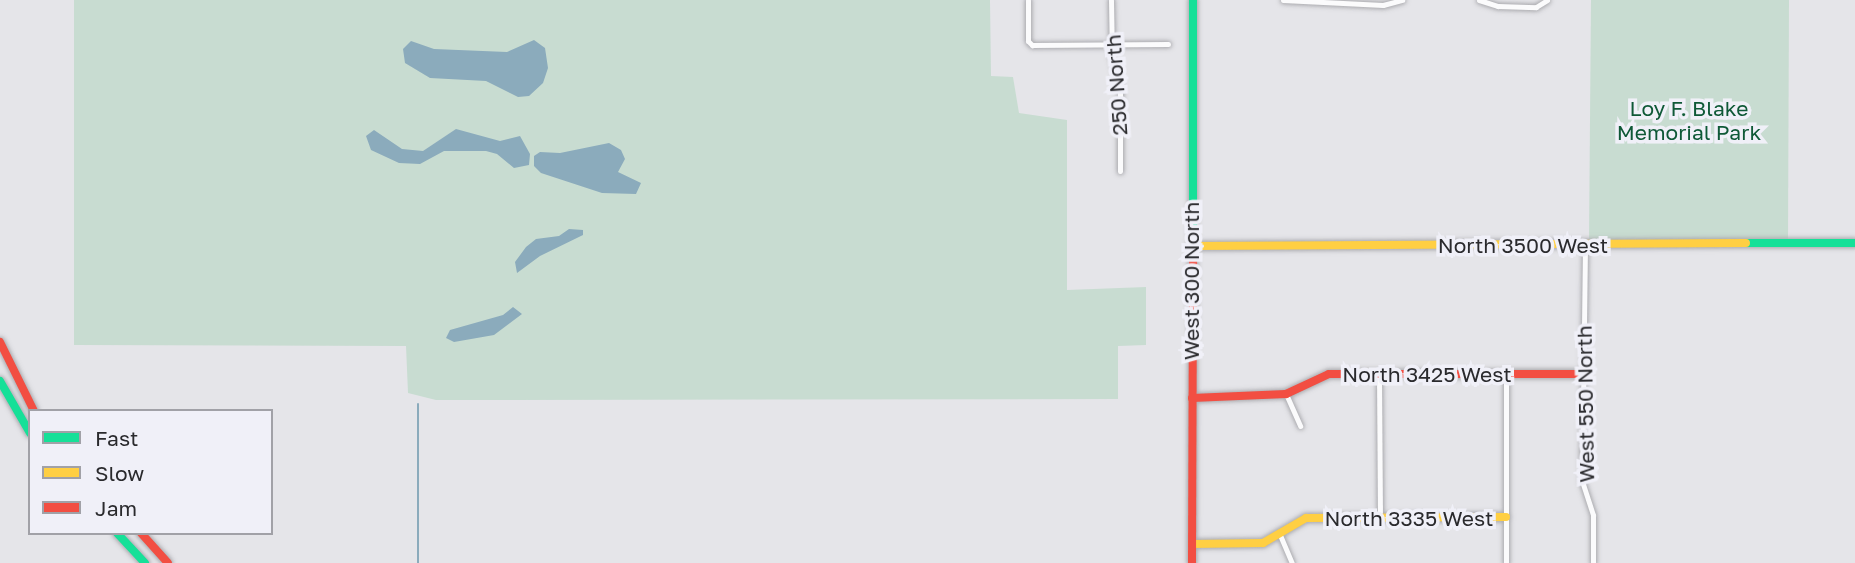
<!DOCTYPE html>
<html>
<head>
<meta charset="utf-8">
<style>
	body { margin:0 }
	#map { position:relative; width:1855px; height:563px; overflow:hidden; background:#e5e5e9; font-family:"Golos Text",sans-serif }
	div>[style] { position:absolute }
	.green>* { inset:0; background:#c8dcd1 }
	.water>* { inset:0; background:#8babbc }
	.stream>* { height:2px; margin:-1px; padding:0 1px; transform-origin:1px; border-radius:1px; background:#8babbc }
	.roads { filter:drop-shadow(0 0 2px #acacb0) drop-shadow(0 0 2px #acacb0) }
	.street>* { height:5px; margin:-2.5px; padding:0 2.5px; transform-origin:2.5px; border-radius:2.5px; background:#fbfbfc }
	.fast>* { height:8px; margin:-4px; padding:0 4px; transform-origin:4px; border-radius:4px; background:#16e098 }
	.slow>* { height:8px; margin:-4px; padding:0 4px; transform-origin:4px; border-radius:4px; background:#ffcf43 }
	.jam>* { height:8px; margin:-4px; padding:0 4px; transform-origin:4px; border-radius:4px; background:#f24e42 }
	span { translate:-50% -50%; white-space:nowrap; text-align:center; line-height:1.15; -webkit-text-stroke:7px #f0f0f8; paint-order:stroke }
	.street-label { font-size:21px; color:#2a2a2d }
	.park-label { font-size:21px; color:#0f5937 }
	.legend { position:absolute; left:28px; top:409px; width:245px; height:126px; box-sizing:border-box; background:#f0f0f8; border:2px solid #a1a1a7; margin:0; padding:9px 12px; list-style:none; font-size:21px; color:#2a2a2d }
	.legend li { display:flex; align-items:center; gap:14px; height:35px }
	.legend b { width:35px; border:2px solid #a1a1a7 }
</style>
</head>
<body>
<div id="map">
	<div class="green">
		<div style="clip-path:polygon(74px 0,990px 0,991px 76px,1013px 77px,1019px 113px,1067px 120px,1067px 290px,1146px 287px,1146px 345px,1118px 346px,1118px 399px,436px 400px,408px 393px,406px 346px,74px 345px)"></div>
		<div style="clip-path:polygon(1591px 0,1789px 0,1788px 240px,1589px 240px)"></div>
	</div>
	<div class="water">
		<div style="clip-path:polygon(534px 40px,545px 48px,548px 68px,543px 83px,529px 96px,518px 97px,486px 81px,430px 78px,405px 63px,403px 49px,411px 41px,434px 49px,507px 52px)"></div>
		<div style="clip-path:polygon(456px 129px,500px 141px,520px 136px,530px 154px,529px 165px,514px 168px,497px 154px,486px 151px,444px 151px,420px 164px,399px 163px,371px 150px,366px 136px,374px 130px,402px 149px,423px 151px)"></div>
		<div style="clip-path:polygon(609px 143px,621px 150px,625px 159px,618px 172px,641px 183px,636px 194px,602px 193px,541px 173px,534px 166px,534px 156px,540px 152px,560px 153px)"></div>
		<div style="clip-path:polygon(569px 229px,583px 230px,583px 235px,540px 256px,517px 273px,515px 262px,526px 247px,536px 239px,559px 236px)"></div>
		<div style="clip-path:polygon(513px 307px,522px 314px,494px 335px,454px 342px,446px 338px,450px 330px,503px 315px)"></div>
	</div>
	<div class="stream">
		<div style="left:418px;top:563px;width:159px;rotate:-90deg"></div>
	</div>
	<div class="roads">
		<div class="street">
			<div style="left:1028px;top:0;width:41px;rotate:90deg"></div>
			<div style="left:1028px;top:41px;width:6px;rotate:45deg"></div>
			<div style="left:1032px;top:45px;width:136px;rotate:-0.4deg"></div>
			<div style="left:1111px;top:0;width:57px;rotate:89deg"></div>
			<div style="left:1112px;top:57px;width:34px;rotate:76deg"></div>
			<div style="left:1120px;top:90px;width:81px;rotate:90deg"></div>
			<div style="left:1283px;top:0;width:100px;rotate:2.9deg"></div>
			<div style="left:1383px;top:5px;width:20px;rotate:-15deg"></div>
			<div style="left:1479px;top:0;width:20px;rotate:18deg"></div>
			<div style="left:1498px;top:6px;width:38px;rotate:2deg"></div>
			<div style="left:1536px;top:7px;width:13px;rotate:-32deg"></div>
			<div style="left:1585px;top:245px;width:236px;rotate:90.7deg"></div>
			<div style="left:1582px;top:481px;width:36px;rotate:72deg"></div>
			<div style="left:1593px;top:515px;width:48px;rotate:90deg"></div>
			<div style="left:1379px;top:374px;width:144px;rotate:89.6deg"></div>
			<div style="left:1286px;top:394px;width:35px;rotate:66deg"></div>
			<div style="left:1280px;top:535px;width:30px;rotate:67deg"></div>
			<div style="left:1506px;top:563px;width:189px;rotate:-90deg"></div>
		</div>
		<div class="fast">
			<div style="left:1193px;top:230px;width:230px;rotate:-90deg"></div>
			<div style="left:1746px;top:243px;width:109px"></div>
			<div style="left:0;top:381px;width:60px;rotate:60deg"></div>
			<div style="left:117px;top:533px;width:41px;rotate:47deg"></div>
		</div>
		<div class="slow">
			<div style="left:1191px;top:246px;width:555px;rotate:-0.31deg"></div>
			<div style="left:1192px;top:544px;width:71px;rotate:-0.8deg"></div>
			<div style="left:1263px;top:543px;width:50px;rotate:-30.2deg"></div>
			<div style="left:1306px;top:518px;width:200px;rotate:-0.3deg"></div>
		</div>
		<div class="jam">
			<div style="left:0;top:342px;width:77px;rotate:63.8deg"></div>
			<div style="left:1192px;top:398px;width:94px;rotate:-2.4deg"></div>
			<div style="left:1286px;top:394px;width:47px;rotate:-24.9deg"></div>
			<div style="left:1329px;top:374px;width:255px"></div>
			<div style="left:141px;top:533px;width:40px;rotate:48deg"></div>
			<div style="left:1192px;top:563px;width:333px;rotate:-89.8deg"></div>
		</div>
	</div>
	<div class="street-label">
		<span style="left:1116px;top:85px;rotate:-94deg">250 North</span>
		<span style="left:1523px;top:245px">North 3500 West</span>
		<span style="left:1191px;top:281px;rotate:-90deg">West 300 North</span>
		<span style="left:1427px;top:374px">North 3425 West</span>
		<span style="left:1585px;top:404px;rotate:-91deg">West 550 North</span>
		<span style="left:1409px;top:518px">North 3335 West</span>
	</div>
	<div class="park-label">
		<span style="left:1689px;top:120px">Loy F. Blake<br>Memorial Park</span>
	</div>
	<ul class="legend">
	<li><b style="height:9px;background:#16e098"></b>Fast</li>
	<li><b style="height:9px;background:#ffcf43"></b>Slow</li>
	<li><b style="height:9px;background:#f24e42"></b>Jam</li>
	</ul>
</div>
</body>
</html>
